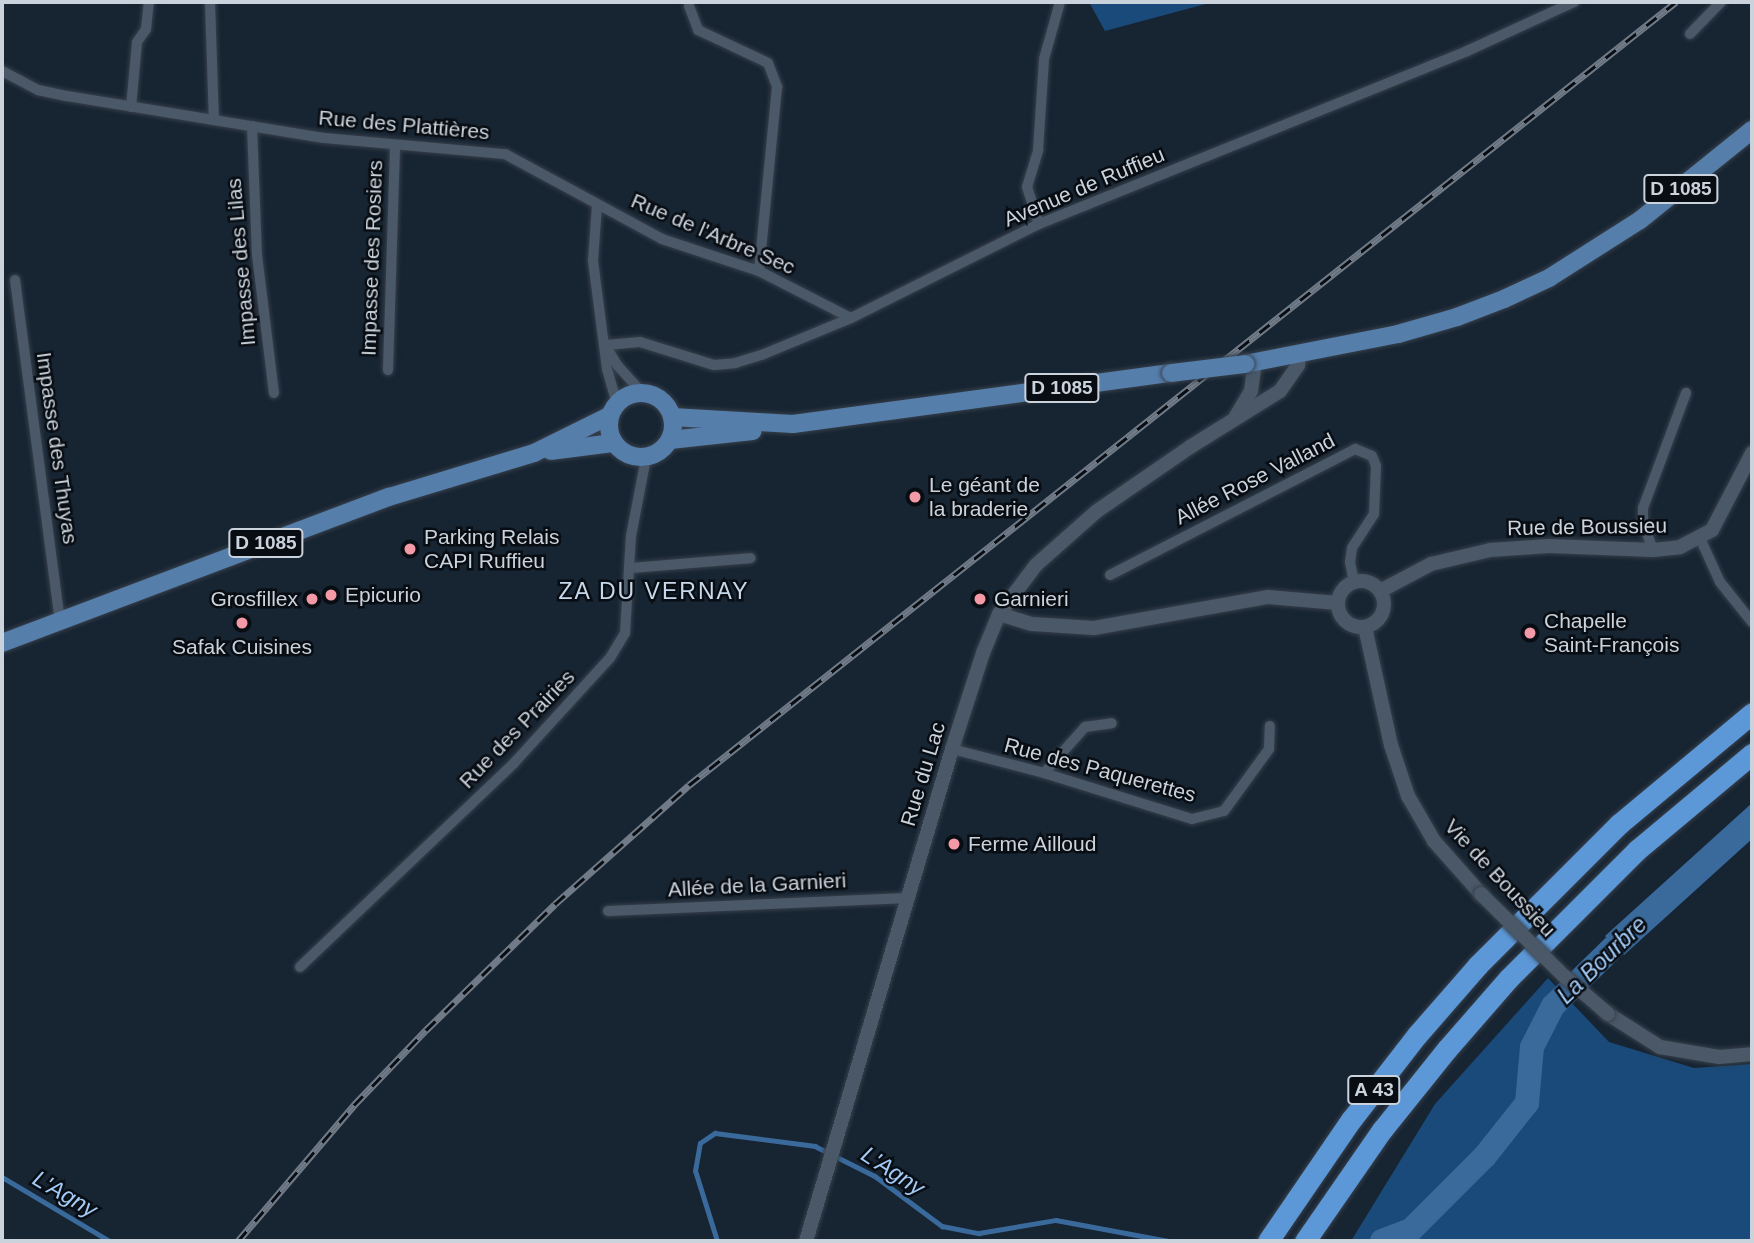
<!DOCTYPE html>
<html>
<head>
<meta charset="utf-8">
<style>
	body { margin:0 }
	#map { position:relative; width:1754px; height:1243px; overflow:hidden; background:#172432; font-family:Arial,sans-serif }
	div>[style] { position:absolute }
	.forest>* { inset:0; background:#1a4a79 }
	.water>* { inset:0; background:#3a6a9b }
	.stream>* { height:4.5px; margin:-2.25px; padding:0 2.25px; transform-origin:2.25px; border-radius:2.25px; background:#3a6a9b }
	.river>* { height:24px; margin:-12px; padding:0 12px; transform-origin:12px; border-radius:12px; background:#3a6a9b }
	.roads { filter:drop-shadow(0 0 2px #37404b) drop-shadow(0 0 2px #37404b) }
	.minor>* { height:10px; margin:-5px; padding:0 5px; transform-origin:5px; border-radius:5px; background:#4a5868 }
	.tertiary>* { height:14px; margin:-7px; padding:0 7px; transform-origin:7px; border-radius:7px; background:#4a5868 }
	.tertiary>.ring { margin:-7px; padding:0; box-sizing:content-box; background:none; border:14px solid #4a5868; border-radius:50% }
	.primary>* { height:18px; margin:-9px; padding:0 9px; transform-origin:9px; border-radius:9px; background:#557eab }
	.primary>.ring { margin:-9px; padding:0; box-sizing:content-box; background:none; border:18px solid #557eab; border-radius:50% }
	.motorway>* { height:21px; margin:-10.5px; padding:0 10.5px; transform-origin:10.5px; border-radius:10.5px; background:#5c98d7 }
	.rail>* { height:7px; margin-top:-3.5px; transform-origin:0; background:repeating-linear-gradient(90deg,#080d13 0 13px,#717b87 0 26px); box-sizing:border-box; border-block:2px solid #717b87 }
	.bridges { filter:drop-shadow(0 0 2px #37404b) drop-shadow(0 0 2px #37404b) }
	.tertiary-bridge>* { height:14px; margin:-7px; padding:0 7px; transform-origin:7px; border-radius:7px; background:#4a5868 }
	.primary-bridge>* { height:18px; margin:-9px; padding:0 9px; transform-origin:9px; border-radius:9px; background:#557eab }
	.dots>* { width:19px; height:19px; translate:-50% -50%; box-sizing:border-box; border:4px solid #080d13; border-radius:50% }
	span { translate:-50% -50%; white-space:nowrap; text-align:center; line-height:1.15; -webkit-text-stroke:5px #080d13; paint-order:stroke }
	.shield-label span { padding:2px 5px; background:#080d13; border:2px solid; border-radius:5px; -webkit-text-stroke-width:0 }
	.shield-label { font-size:19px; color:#cad2db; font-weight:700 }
	.street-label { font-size:21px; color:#cad2db }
	.poi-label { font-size:21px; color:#cad2db }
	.left { translate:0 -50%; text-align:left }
	.right { translate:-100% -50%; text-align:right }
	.neighbourhood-label { font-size:23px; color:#c7d8ea; letter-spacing:2px }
	.water-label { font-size:23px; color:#a2caf5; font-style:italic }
	.frame { position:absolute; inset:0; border:4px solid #cad2db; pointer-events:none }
</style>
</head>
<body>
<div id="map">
	<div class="forest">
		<div style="clip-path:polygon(1089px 2px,1213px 2px,1105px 31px)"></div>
		<div style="clip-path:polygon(1548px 978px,1609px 1042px,1694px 1068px,1752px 1064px,1752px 1241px,1351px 1241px,1435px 1104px)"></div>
	</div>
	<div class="water">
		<div style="clip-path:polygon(1752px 803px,1752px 839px,1624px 955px,1605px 936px)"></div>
	</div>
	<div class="stream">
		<div style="left:2px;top:1177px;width:126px;rotate:30.7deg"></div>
		<div style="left:717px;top:1241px;width:73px;rotate:-107.4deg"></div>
		<div style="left:695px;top:1171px;width:28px;rotate:-80deg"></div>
		<div style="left:700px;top:1143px;width:18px;rotate:-34deg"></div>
		<div style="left:715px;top:1133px;width:101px;rotate:7.4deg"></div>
		<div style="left:815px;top:1146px;width:67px;rotate:26.6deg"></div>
		<div style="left:875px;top:1176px;width:84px;rotate:36.7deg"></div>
		<div style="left:942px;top:1226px;width:38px;rotate:11deg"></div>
		<div style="left:979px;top:1233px;width:78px;rotate:-9.6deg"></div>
		<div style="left:1056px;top:1220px;width:114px;rotate:10.6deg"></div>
	</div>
	<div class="river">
		<div style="left:1382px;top:1241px;width:31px;rotate:-21deg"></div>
		<div style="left:1411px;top:1230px;width:105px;rotate:-45deg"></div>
		<div style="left:1485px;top:1156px;width:68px;rotate:-51.6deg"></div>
		<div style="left:1527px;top:1103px;width:56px;rotate:-84.9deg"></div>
		<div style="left:1532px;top:1047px;width:46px;rotate:-62.9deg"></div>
		<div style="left:1553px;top:1006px;width:120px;rotate:-44.3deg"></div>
	</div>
	<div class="roads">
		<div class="minor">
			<div style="left:210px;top:2px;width:118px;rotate:88.1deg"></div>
			<div style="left:689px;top:6px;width:26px;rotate:69deg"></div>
			<div style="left:698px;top:30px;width:77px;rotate:25.2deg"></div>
			<div style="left:768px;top:63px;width:26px;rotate:69deg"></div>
			<div style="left:777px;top:87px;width:185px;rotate:95.6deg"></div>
			<div style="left:1690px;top:34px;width:45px;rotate:-45.9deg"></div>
			<div style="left:2px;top:71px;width:41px;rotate:27.8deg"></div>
			<div style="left:38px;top:90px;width:30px;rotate:12deg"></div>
			<div style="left:67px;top:96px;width:260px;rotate:9.3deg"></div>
			<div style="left:324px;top:138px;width:182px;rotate:5.1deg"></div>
			<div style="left:505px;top:154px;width:179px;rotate:28.4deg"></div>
			<div style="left:662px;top:239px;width:102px;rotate:18.3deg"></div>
			<div style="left:759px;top:271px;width:103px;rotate:27.1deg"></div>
			<div style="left:131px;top:107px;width:65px;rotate:-84.7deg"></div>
			<div style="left:137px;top:42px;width:16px;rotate:-55deg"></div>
			<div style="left:146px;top:29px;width:27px;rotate:-84deg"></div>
			<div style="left:252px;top:126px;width:129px;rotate:87.8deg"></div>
			<div style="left:257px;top:255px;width:139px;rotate:83deg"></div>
			<div style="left:597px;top:205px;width:56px;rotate:94.1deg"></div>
			<div style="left:593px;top:261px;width:109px;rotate:82.6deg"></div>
			<div style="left:607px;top:369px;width:35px;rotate:74deg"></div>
			<div style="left:1039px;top:224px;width:39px;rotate:-108deg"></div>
			<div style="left:1027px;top:187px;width:39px;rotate:-73deg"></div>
			<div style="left:1038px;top:150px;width:91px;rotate:-86.2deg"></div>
			<div style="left:1044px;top:59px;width:59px;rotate:-74.3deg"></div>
			<div style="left:15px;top:280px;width:343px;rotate:82.5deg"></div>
			<div style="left:606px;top:345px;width:34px;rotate:-5deg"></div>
			<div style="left:640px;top:342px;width:77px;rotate:17.3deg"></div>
			<div style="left:714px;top:365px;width:21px;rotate:-5deg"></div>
			<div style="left:735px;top:363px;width:30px;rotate:-17deg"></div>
			<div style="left:764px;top:354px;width:94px;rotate:-22.5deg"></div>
			<div style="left:851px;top:318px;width:210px;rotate:-26.6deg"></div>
			<div style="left:1039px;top:224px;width:462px;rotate:-22deg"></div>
			<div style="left:1467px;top:51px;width:118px;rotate:-24.6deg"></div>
			<div style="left:607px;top:348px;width:21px;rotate:59deg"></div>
			<div style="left:618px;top:366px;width:36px;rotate:48deg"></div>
			<div style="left:388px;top:370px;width:223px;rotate:-88.2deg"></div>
			<div style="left:1700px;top:538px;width:48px;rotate:65.6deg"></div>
			<div style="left:1720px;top:582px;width:51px;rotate:51.3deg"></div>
			<div style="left:1653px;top:550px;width:30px;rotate:-110deg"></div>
			<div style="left:1643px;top:522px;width:14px;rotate:-90deg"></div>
			<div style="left:1643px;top:508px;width:123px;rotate:-69.5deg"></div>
			<div style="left:630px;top:568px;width:121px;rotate:-4.7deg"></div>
			<div style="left:1110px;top:575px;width:276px;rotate:-27.2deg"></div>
			<div style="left:1355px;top:449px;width:18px;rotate:22deg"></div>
			<div style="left:1372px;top:456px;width:11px;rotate:68deg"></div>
			<div style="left:1376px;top:466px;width:48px;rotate:92.4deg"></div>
			<div style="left:1374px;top:514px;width:40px;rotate:122.9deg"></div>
			<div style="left:1352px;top:548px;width:14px;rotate:98deg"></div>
			<div style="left:1350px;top:562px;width:20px;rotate:79deg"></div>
			<div style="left:952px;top:749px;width:95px;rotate:14.6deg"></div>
			<div style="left:1044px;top:773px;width:155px;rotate:17.3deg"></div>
			<div style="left:1192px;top:819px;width:33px;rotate:-14deg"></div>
			<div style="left:1224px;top:811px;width:77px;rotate:-54deg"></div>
			<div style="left:1269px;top:749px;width:23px;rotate:-88deg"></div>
			<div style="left:1044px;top:773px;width:62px;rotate:-48.3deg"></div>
			<div style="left:1085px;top:727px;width:27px;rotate:-8deg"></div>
			<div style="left:608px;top:911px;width:300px;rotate:-2.5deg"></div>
			<div style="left:300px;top:967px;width:296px;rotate:-43.6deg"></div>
			<div style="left:514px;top:763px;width:142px;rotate:-47.6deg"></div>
			<div style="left:610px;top:658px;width:29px;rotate:-59deg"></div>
			<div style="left:625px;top:633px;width:97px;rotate:-86.5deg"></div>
			<div style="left:631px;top:536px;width:79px;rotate:-79.1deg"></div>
		</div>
		<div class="tertiary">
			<div style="left:1236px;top:416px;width:29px;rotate:-59deg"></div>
			<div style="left:1251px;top:391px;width:28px;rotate:-82deg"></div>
			<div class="ring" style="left:1338px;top:581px;width:32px;height:32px"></div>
			<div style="left:1380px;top:591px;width:58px;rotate:-27.9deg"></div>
			<div style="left:1431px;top:564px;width:61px;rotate:-13.3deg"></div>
			<div style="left:1490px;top:550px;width:59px;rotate:-3.9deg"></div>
			<div style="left:1549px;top:546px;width:104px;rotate:2.2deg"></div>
			<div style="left:1653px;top:550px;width:27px;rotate:-6deg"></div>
			<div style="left:1680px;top:547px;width:36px;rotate:-28deg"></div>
			<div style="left:1712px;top:530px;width:87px;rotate:-62.5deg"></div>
			<div style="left:999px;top:614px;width:34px;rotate:17deg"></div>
			<div style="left:1032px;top:624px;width:62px;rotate:3.7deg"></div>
			<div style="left:1094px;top:628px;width:177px;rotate:-10.1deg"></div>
			<div style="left:1268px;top:597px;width:70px;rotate:4.9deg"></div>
			<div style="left:1365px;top:627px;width:121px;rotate:77.6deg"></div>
			<div style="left:1391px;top:745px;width:54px;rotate:71.6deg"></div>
			<div style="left:1408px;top:796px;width:52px;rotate:60deg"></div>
			<div style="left:1434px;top:841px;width:71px;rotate:48.4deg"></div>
			<div style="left:1608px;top:1014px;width:62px;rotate:32.4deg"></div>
			<div style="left:1660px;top:1047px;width:60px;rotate:9.6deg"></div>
			<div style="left:1719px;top:1057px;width:33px;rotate:-5deg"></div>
			<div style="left:806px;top:1241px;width:513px;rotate:-73.47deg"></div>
			<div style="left:952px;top:749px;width:101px;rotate:-72.1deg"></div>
			<div style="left:983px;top:653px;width:42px;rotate:-67.7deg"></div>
			<div style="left:999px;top:614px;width:61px;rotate:-52.9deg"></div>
			<div style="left:1036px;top:565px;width:81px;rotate:-41.5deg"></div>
			<div style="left:1097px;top:511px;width:113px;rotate:-34.5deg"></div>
			<div style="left:1190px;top:447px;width:106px;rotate:-31.9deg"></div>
			<div style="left:1280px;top:391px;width:32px;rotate:-55deg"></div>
			<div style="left:1298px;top:365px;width:9px;rotate:-84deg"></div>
		</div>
		<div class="primary">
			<div style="left:1245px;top:364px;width:156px;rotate:-11.1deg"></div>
			<div style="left:1398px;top:334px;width:61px;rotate:-16.1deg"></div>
			<div style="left:1457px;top:317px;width:50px;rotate:-21deg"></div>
			<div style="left:1504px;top:299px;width:50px;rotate:-25deg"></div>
			<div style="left:1549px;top:278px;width:108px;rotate:-32.5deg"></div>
			<div style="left:1640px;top:220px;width:144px;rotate:-38.8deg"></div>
			<div class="ring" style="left:609px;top:393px;width:46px;height:46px"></div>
			<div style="left:672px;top:417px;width:121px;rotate:3.3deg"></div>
			<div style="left:793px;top:424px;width:381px;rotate:-7.7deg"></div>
			<div style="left:670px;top:440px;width:83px;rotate:-6.2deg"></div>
			<div style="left:551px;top:451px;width:63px;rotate:-7.4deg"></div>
			<div style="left:2px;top:643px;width:414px;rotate:-20.7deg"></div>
			<div style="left:389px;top:497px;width:152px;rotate:-16.9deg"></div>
			<div style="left:534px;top:453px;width:84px;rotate:-26.3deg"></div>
		</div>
		<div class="motorway">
			<div style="left:1268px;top:1241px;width:147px;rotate:-55.6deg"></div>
			<div style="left:1351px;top:1120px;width:108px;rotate:-52.2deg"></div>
			<div style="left:1417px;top:1035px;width:93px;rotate:-48.9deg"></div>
			<div style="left:1478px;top:965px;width:199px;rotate:-45deg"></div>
			<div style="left:1619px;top:824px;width:173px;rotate:-39.8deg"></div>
			<div style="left:1305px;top:1241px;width:135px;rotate:-55.3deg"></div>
			<div style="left:1382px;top:1130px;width:104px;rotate:-51.3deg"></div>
			<div style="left:1447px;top:1049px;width:94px;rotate:-48.9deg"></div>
			<div style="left:1509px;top:978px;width:181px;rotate:-45deg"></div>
			<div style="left:1637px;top:850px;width:150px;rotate:-39.9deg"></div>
		</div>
	</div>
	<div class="rail">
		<div style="left:238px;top:1241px;width:179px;rotate:-49.5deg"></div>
		<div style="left:354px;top:1105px;width:104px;rotate:-46.2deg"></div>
		<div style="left:426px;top:1030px;width:180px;rotate:-44.3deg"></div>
		<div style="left:555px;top:904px;width:179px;rotate:-41.6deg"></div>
		<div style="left:689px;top:785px;width:1260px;rotate:-38.43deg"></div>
	</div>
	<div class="bridges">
		<div class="tertiary-bridge">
			<div style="left:1481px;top:894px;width:117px;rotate:44.7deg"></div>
			<div style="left:1564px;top:976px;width:58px;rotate:40.8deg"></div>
		</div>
		<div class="primary-bridge">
			<div style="left:1171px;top:373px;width:75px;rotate:-6.9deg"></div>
		</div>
	</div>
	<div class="dots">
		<div style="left:915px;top:497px;background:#f49aa7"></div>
		<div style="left:410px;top:549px;background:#f49aa7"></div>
		<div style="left:331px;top:595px;background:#f49aa7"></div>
		<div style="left:312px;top:599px;background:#f49aa7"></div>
		<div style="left:980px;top:599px;background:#f49aa7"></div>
		<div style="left:242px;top:623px;background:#f49aa7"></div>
		<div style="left:1530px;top:633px;background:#f49aa7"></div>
		<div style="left:954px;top:844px;background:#f49aa7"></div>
	</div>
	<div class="shield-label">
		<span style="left:1681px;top:189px">D 1085</span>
		<span style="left:1062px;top:388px">D 1085</span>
		<span style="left:266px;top:543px">D 1085</span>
		<span style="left:1374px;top:1090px">A 43</span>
	</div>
	<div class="street-label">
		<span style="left:404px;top:125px;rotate:5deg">Rue des Plattières</span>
		<span style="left:1084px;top:187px;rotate:-23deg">Avenue de Ruffieu</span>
		<span style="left:713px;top:234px;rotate:23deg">Rue de l'Arbre Sec</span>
		<span style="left:372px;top:258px;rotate:-88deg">Impasse des Rosiers</span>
		<span style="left:241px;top:262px;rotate:-95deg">Impasse des Lilas</span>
		<span style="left:57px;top:448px;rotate:82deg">Impasse des Thuyas</span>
		<span style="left:1255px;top:479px;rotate:-27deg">Allée Rose Valland</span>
		<span style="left:1587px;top:527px;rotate:-1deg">Rue de Boussieu</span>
		<span style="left:517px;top:729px;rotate:-46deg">Rue des Prairies</span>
		<span style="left:1100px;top:770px;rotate:15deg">Rue des Paquerettes</span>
		<span style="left:923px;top:774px;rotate:-73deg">Rue du Lac</span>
		<span style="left:1500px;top:878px;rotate:47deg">Vie de Boussieu</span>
		<span style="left:757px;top:885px;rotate:-3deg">Allée de la Garnieri</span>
	</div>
	<div class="poi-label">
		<span class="left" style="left:929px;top:497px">Le géant de<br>la braderie</span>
		<span class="left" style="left:424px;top:549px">Parking Relais<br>CAPI Ruffieu</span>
		<span class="left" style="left:345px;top:595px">Epicurio</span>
		<span class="right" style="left:298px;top:599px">Grosfillex</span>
		<span class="left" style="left:994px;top:599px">Garnieri</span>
		<span class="left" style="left:1544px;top:633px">Chapelle<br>Saint-François</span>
		<span style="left:242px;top:647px">Safak Cuisines</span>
		<span class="left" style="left:968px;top:844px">Ferme Ailloud</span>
	</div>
	<div class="neighbourhood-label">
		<span style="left:654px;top:591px">ZA DU VERNAY</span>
	</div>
	<div class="water-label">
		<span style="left:1602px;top:960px;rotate:-44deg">La Bourbre</span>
		<span style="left:893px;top:1171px;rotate:33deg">L'Agny</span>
		<span style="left:65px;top:1194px;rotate:30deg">L'Agny</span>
	</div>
	<div class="frame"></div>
</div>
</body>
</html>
